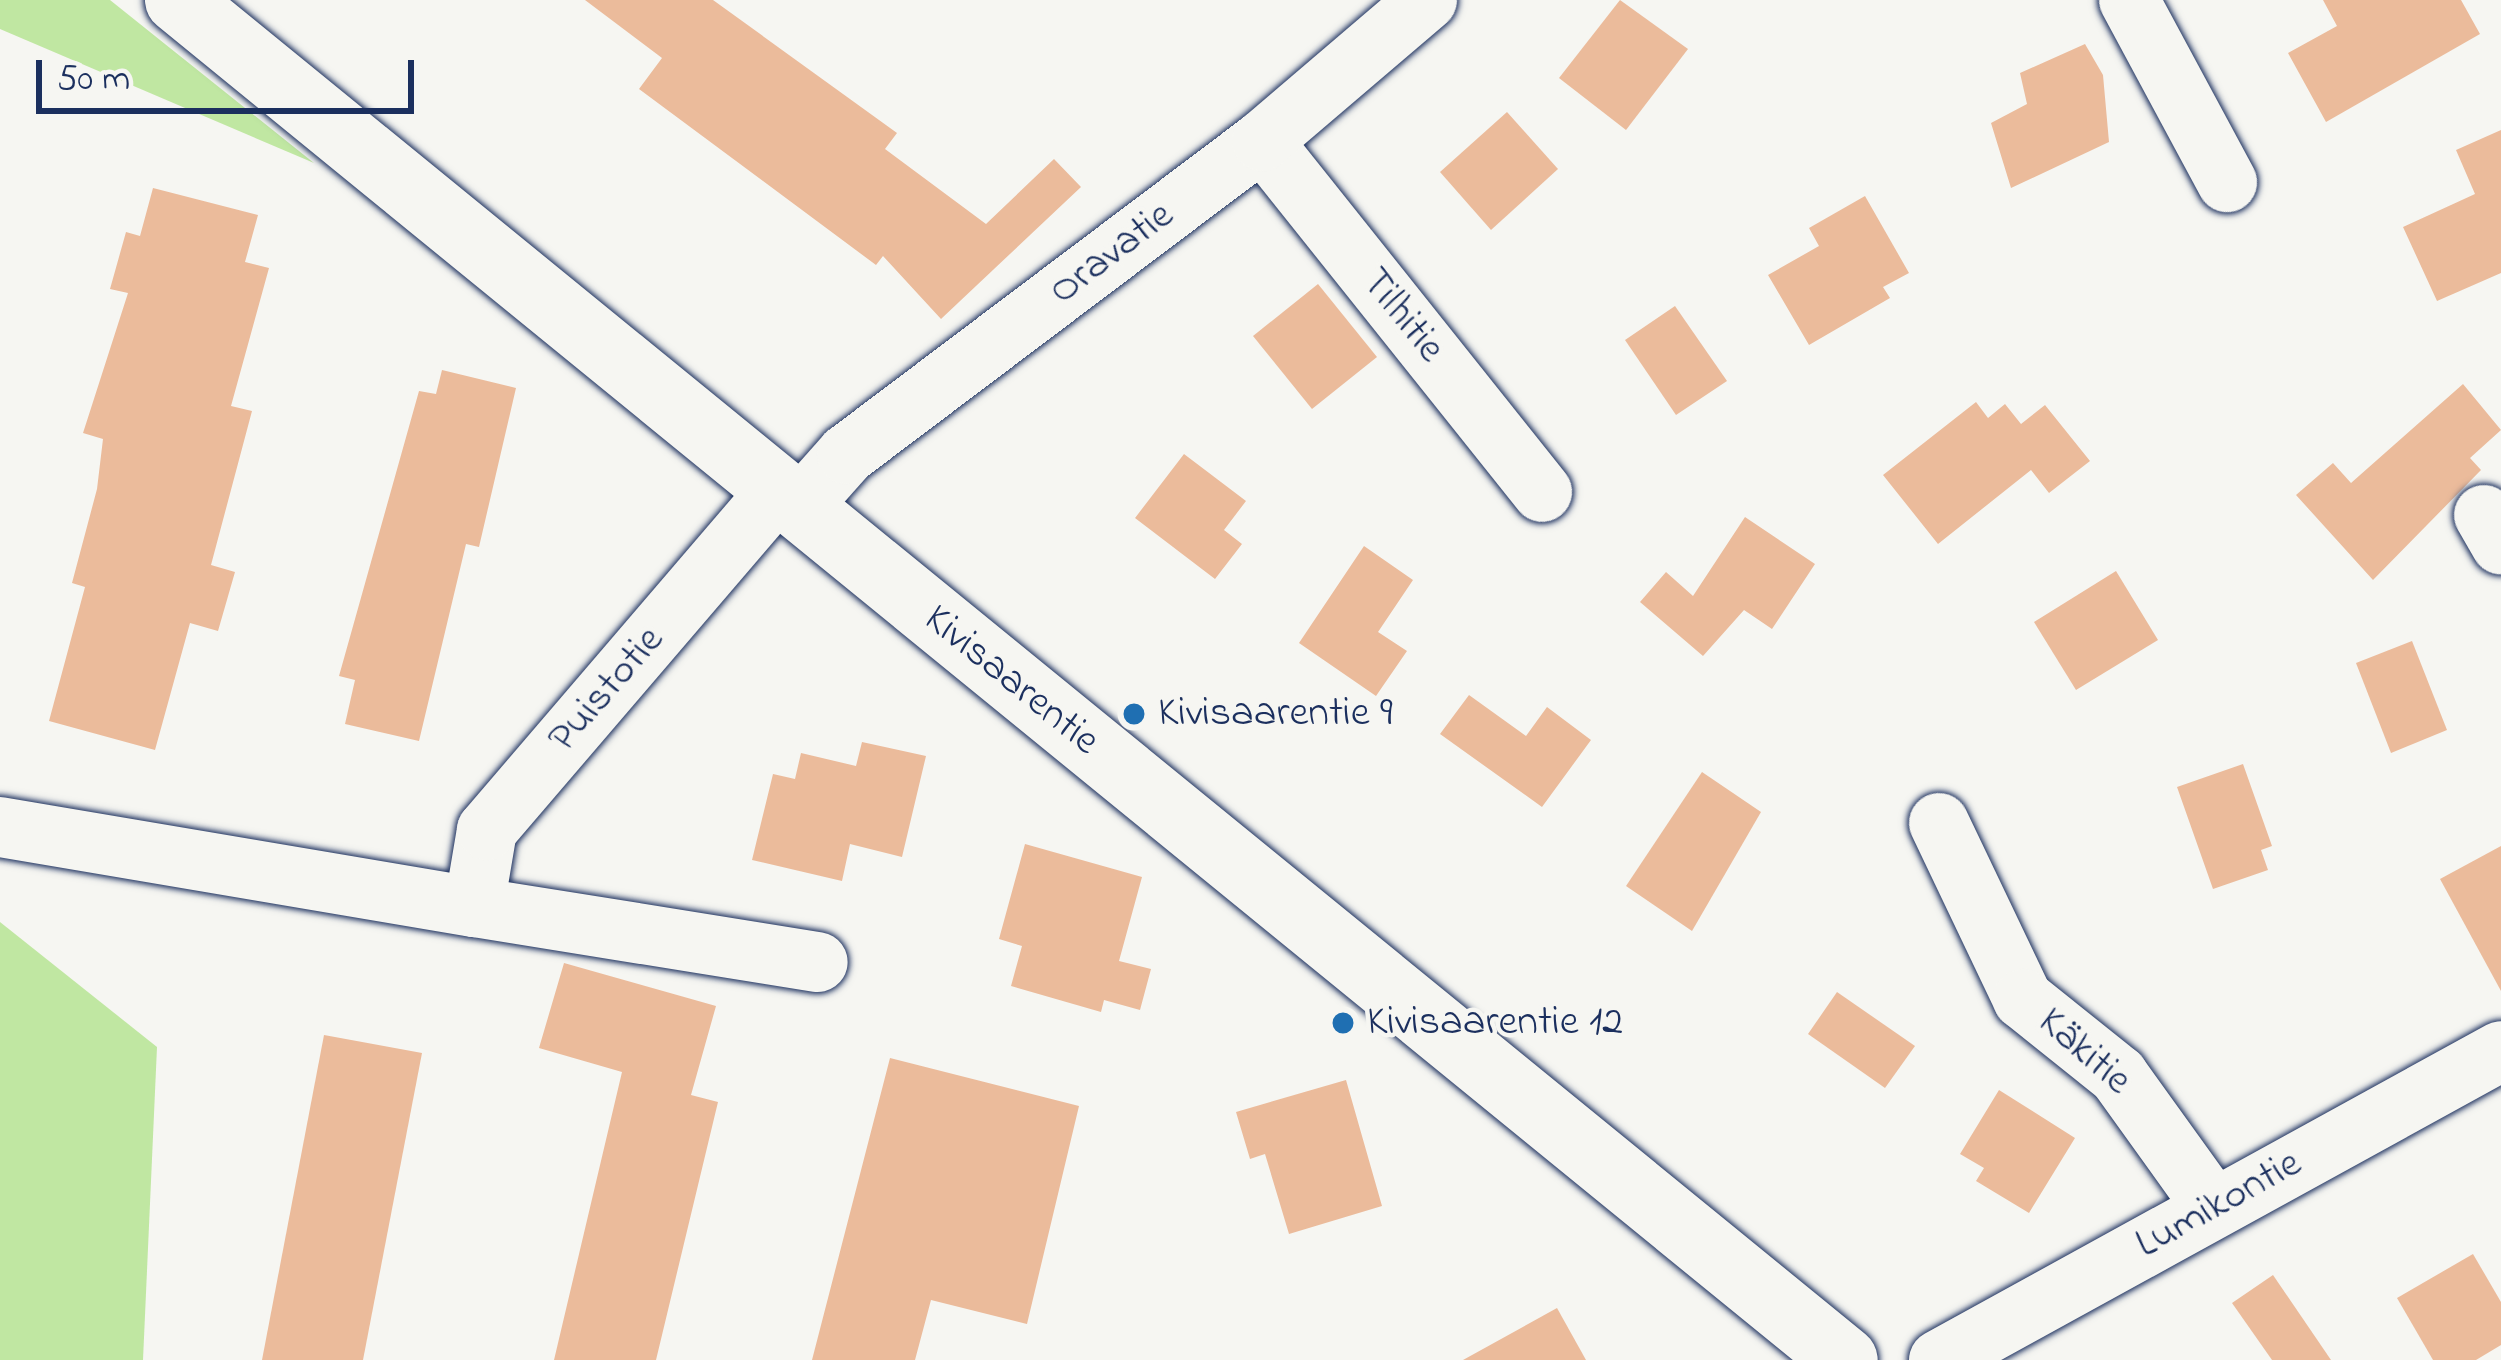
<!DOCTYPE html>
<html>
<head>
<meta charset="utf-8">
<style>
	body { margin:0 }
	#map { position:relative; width:2501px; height:1360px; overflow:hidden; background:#f6f6f2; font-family:"Indie Flower",sans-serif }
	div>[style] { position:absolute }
	.green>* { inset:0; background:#c0e7a2 }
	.building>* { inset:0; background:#ebbb9b }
	.roads { filter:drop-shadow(0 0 3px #1b2f5e) drop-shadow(0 0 3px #1b2f5e) }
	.street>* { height:60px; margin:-30px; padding:0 30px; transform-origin:30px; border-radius:30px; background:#f6f6f2 }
	.secondary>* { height:66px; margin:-33px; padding:0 33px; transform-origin:33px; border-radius:33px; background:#f6f6f2 }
	.dots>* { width:33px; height:33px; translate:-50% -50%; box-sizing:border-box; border:6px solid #f6f6f2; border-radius:50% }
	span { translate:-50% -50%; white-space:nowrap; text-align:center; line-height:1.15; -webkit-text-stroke:9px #f6f6f2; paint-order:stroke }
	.street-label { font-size:42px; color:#1b2f5e }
	.poi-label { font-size:42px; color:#1b2f5e }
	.left { translate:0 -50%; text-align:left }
	.scale { position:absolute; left:36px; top:60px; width:378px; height:54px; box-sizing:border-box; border:6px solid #1b2f5e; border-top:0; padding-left:15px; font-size:36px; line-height:42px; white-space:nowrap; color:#1b2f5e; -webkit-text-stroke:9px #f6f6f2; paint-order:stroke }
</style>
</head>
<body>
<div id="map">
	<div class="green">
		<div style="clip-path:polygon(0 0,110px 0,314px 163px,0 29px)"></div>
		<div style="clip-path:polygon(0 922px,157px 1047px,143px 1360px,0 1360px)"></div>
	</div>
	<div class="building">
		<div style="clip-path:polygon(585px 0,713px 0,897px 133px,885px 149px,986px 224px,1054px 159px,1081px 187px,941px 319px,883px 256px,876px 265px,639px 89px,662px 58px)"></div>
		<div style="clip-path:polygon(1620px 0,1688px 49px,1626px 130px,1559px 78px)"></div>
		<div style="clip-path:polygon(2323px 0,2461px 0,2480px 34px,2326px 122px,2288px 53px,2337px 26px)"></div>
		<div style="clip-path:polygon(2085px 44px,2103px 75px,2109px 142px,2011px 188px,1991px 123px,2027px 104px,2020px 73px)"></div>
		<div style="clip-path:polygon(1507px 112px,1558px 169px,1491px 230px,1440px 172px)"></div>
		<div style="clip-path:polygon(2501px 130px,2501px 273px,2437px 301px,2403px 227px,2475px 194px,2456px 150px)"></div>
		<div style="clip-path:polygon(153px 188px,258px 215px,245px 262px,269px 268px,231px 406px,252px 411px,211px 565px,235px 572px,218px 631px,190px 623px,155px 750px,49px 721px,85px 587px,72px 583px,97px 489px,103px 439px,83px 433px,128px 293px,110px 289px,126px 232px,140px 236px)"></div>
		<div style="clip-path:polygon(1865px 196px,1909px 273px,1883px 287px,1890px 298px,1809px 345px,1768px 275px,1819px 246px,1809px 228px)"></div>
		<div style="clip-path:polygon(1318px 284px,1377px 357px,1312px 409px,1253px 336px)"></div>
		<div style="clip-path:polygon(1675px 306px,1727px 381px,1676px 415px,1625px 340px)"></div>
		<div style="clip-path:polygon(442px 370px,516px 388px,479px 547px,466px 544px,419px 741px,345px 724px,355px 680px,339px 676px,419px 391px,436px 394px)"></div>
		<div style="clip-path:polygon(2463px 384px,2501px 430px,2470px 458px,2481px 470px,2373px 580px,2296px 495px,2333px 463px,2351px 483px)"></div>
		<div style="clip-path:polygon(1976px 402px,1988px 418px,2005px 404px,2021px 424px,2045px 405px,2090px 461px,2049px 493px,2031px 470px,1938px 544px,1883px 475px)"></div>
		<div style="clip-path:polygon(1184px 454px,1246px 501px,1224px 530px,1242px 544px,1215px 579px,1135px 518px)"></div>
		<div style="clip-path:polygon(1745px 517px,1815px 564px,1772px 629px,1744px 610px,1703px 656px,1640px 602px,1666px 572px,1693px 596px)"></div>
		<div style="clip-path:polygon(1364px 546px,1413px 580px,1378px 632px,1407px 651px,1376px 696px,1299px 643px)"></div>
		<div style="clip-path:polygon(2116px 571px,2158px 640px,2076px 690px,2034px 622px)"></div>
		<div style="clip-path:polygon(2412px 641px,2447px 730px,2391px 753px,2356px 663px)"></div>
		<div style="clip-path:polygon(1469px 695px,1526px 736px,1547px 707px,1591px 740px,1542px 807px,1440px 734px)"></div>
		<div style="clip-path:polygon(862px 742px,926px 756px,902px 857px,850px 844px,842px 881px,752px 860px,773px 774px,795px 779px,801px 753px,856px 766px)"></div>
		<div style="clip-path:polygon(2243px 764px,2272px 846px,2261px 850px,2268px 870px,2213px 889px,2177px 787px)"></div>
		<div style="clip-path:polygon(1702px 772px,1761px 812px,1692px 931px,1626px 886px)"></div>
		<div style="clip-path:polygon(1025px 844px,1142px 877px,1119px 961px,1151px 969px,1140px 1010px,1104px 1000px,1101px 1012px,1011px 986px,1022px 946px,999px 939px)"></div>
		<div style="clip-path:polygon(2501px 846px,2501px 991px,2440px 879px)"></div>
		<div style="clip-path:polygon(564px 963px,716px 1006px,691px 1095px,718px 1102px,656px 1360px,554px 1360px,622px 1072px,539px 1048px)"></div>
		<div style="clip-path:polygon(1837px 992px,1915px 1046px,1885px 1088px,1808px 1034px)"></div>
		<div style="clip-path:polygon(324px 1035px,422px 1053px,363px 1360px,262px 1360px)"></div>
		<div style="clip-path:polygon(890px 1058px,1079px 1106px,1027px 1324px,931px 1300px,915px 1360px,812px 1360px)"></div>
		<div style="clip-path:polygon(1346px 1080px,1382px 1206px,1289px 1234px,1265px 1154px,1250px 1159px,1236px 1112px)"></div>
		<div style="clip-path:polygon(1999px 1090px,2075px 1138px,2029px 1213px,1976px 1181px,1984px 1168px,1960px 1154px)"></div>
		<div style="clip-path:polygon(2473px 1254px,2501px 1302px,2501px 1345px,2476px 1360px,2433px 1360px,2397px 1298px)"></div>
		<div style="clip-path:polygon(2273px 1275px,2331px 1360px,2272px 1360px,2232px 1303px)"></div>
		<div style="clip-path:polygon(1557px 1308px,1586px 1360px,1463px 1360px)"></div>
	</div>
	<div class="roads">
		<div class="street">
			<div style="left:2129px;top:0;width:207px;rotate:61.7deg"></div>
			<div style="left:1262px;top:141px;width:449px;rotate:51.4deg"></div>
			<div style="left:799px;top:508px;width:72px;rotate:-48.4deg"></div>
			<div style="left:847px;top:454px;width:520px;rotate:-37.02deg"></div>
			<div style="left:1262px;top:141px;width:217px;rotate:-40.5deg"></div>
			<div style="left:2484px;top:515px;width:34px;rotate:60deg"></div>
			<div style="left:1939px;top:823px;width:195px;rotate:64.5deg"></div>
			<div style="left:2023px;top:999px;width:122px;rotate:38.7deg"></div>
			<div style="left:2118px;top:1075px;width:163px;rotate:54.3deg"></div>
			<div style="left:0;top:827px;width:481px;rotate:9.6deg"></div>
			<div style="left:474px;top:907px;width:78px;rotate:-80.4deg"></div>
			<div style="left:487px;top:830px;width:447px;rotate:-49.4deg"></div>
			<div style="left:474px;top:907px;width:348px;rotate:9.1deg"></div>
			<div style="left:1939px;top:1360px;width:641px;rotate:-28.8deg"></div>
		</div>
		<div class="secondary">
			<div style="left:178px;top:0;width:2151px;rotate:39.21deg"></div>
		</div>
	</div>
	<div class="dots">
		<div style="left:1134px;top:714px;background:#1f6fb2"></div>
		<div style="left:1343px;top:1023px;background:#1f6fb2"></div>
	</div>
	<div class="street-label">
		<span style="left:1112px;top:254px;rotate:-37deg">Oravatie</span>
		<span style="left:1402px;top:316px;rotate:51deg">Tilhitie</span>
		<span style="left:1011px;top:681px;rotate:39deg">Kivisaarentie</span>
		<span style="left:607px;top:690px;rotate:-49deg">Puistotie</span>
		<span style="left:2084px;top:1052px;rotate:41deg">Käkitie</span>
		<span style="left:2219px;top:1205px;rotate:-29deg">Lumikontie</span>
	</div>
	<div class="poi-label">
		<span class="left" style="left:1158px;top:714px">Kivisaarentie 9</span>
		<span class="left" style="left:1367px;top:1023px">Kivisaarentie 12</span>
	</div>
	<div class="scale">50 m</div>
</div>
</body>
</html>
